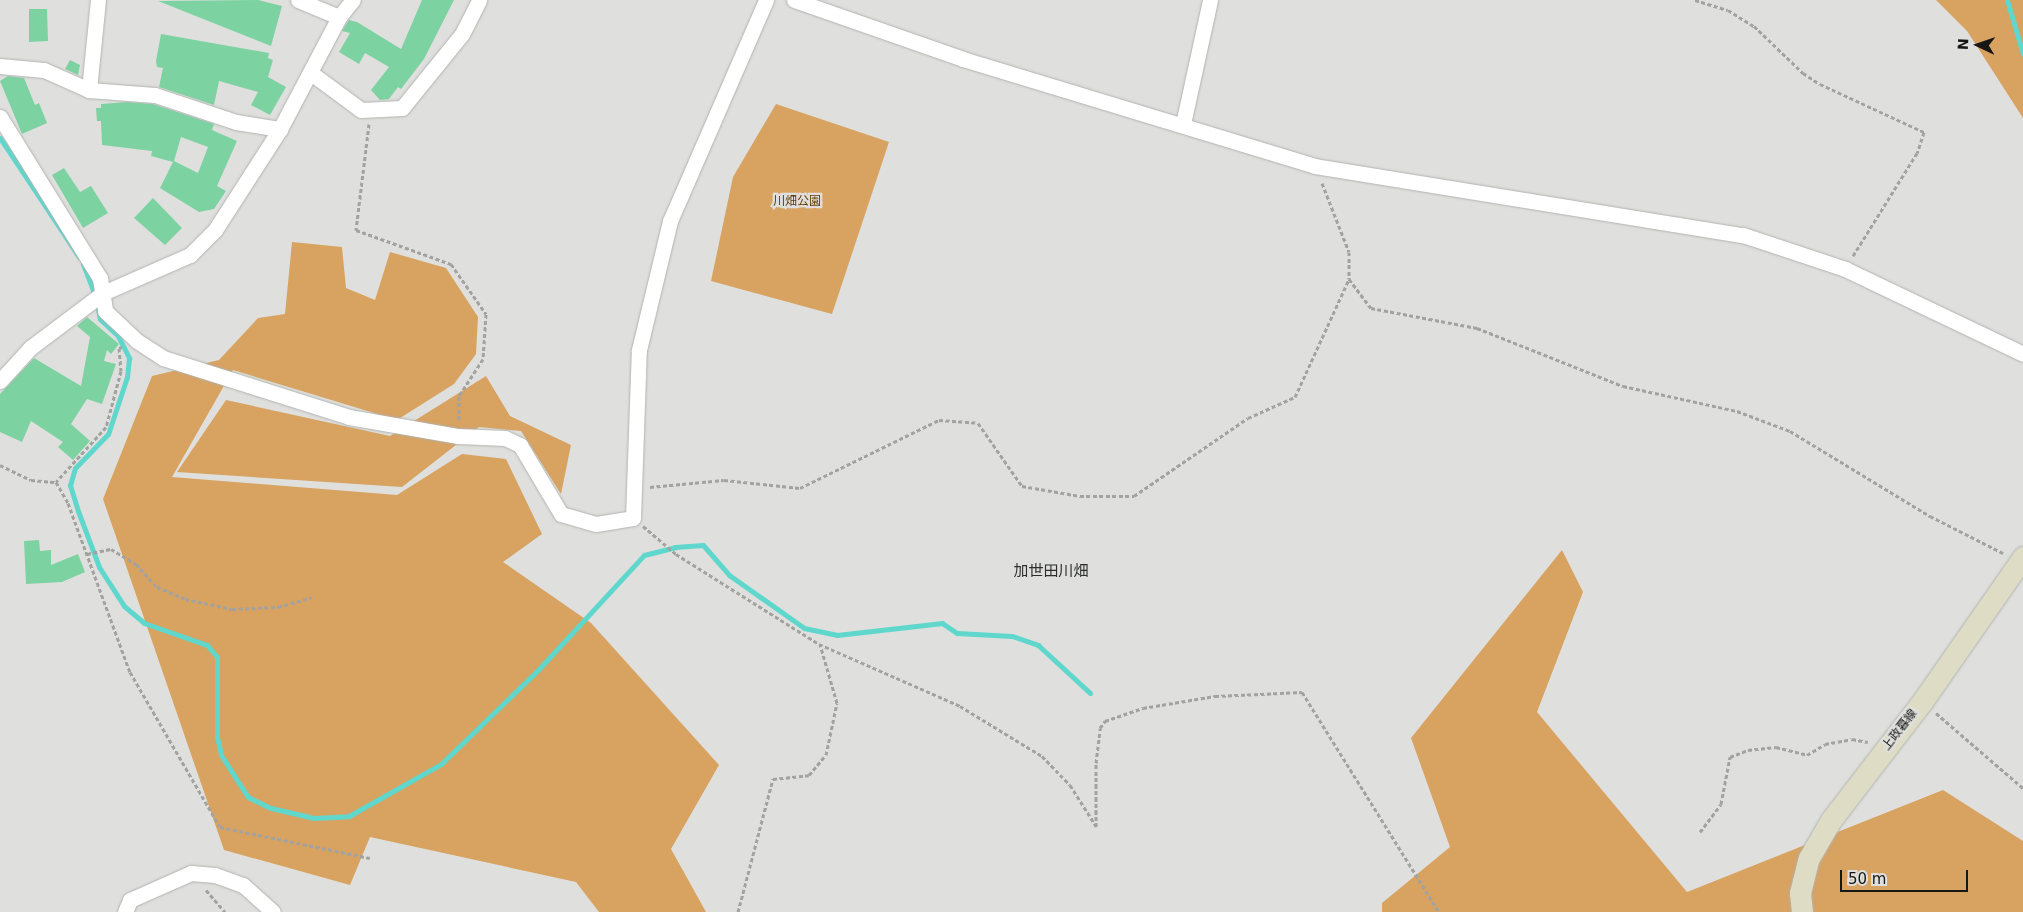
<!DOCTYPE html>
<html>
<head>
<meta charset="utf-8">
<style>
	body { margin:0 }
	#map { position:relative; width:2023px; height:912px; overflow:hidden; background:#dfe0dd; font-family:"DejaVu Sans","Noto Sans JP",sans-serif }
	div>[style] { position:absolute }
	.green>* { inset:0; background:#d8a261 }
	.stream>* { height:5px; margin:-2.5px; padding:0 2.5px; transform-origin:2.5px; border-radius:2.5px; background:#5fd7cc }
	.building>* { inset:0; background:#7dd2a2 }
	.path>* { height:3px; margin-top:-1.5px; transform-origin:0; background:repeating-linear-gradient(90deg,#a2a2a0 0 4px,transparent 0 6.5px) }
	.roads { filter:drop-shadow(0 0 1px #b1b3b0) drop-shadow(0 0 1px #b1b3b0) }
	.street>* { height:15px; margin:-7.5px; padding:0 7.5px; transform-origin:7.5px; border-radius:7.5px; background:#fff }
	.secondary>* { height:21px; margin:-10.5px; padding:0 10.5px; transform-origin:10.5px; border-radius:10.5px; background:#dfdcc6 }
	span { translate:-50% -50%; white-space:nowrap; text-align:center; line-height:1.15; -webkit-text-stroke:4.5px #dfe0dd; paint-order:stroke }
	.park-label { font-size:12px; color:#613d03 }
	.street-label { font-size:12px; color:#171716 }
	.quarter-label { font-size:15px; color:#2d2e2b }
	.north { position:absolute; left:1953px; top:20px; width:50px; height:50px; -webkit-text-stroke:4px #dfe0dd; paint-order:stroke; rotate:273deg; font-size:14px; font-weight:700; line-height:20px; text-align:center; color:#171716 }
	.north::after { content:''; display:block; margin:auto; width:18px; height:22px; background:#171716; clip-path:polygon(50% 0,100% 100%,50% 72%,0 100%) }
	.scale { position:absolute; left:1840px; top:870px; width:128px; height:22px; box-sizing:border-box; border:2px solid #171716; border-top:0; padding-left:6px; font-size:15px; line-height:18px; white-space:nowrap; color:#171716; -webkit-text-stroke:4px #dfe0dd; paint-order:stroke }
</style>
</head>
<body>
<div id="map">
	<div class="green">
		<div style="clip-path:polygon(1936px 0,2023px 0,2023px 118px,1967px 31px)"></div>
		<div style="clip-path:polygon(776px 104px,889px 142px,832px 314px,711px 281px,733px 177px)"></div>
		<div style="clip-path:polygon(292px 242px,342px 247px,346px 288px,375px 300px,390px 252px,446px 268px,478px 317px,476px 354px,454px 384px,397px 420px,233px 370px,172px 477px,397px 495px,462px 454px,506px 459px,542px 534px,503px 562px,591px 623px,719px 765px,671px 849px,706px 912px,599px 912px,576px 882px,370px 837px,350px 885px,224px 850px,103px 499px,152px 376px,219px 360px,258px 318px,285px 314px)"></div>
		<div style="clip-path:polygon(486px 376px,510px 416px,571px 445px,561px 494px,521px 431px,479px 427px,402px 487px,177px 472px,226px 400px,390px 436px)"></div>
		<div style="clip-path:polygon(1562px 550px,1583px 592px,1537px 712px,1687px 892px,1943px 790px,2023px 841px,2023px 912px,1382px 912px,1382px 903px,1450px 847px,1411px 738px)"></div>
	</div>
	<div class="stream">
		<div style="left:2007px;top:0;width:56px;rotate:73.5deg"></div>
		<div style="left:0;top:138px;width:143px;rotate:56.4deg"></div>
		<div style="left:83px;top:264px;width:34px;rotate:69deg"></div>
		<div style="left:98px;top:309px;width:10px;rotate:79deg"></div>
		<div style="left:100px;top:319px;width:25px;rotate:43deg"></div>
		<div style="left:118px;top:336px;width:25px;rotate:63deg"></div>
		<div style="left:129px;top:358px;width:19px;rotate:96deg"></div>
		<div style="left:127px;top:377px;width:60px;rotate:108.4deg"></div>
		<div style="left:108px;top:434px;width:47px;rotate:134.1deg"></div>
		<div style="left:75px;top:468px;width:18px;rotate:106deg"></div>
		<div style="left:70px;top:485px;width:27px;rotate:73deg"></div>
		<div style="left:78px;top:511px;width:60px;rotate:69.4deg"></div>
		<div style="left:99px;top:567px;width:46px;rotate:57.3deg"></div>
		<div style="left:124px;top:606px;width:26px;rotate:40deg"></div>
		<div style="left:144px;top:623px;width:67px;rotate:19.2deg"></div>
		<div style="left:207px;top:645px;width:16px;rotate:50deg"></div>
		<div style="left:217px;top:657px;width:80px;rotate:90deg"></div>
		<div style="left:217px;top:737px;width:18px;rotate:77deg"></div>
		<div style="left:221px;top:755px;width:50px;rotate:57.3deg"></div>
		<div style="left:248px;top:797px;width:25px;rotate:26deg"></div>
		<div style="left:271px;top:808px;width:44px;rotate:13.1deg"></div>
		<div style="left:314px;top:818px;width:35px;rotate:-3deg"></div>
		<div style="left:349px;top:816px;width:106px;rotate:-29.5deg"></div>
		<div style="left:441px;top:764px;width:134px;rotate:-44.1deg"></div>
		<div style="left:537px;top:671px;width:158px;rotate:-47.3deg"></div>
		<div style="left:644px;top:555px;width:32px;rotate:-14deg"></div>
		<div style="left:675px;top:547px;width:28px;rotate:-4deg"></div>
		<div style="left:703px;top:545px;width:40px;rotate:49deg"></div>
		<div style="left:729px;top:575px;width:92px;rotate:35.2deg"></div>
		<div style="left:804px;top:628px;width:34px;rotate:12deg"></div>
		<div style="left:837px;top:635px;width:106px;rotate:-6.5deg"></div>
		<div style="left:942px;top:623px;width:18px;rotate:34deg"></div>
		<div style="left:957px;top:633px;width:55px;rotate:3.1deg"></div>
		<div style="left:1012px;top:636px;width:28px;rotate:19deg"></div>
		<div style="left:1038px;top:645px;width:71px;rotate:42.7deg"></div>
	</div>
	<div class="building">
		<div style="clip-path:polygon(258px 0,282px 6px,271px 46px,158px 1px)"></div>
		<div style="clip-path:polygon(422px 0,454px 0,424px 59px,401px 89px,398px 87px,389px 99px,380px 100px,371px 90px,389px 67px,365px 53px,359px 64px,339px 52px,350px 33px,342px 31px,349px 20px,357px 22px,401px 49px)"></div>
		<div style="clip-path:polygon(29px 9px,47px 9px,48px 41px,29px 42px)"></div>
		<div style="clip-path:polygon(161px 34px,269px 53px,268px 58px,273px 60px,268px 77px,286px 87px,270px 115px,251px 105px,258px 92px,219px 81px,214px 105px,159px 87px,163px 68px,157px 67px,156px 61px)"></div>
		<div style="clip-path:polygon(70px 60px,80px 65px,78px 75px,65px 69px)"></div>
		<div style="clip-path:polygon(8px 76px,24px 78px,35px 105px,39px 103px,47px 123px,22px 134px,0 81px)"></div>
		<div style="clip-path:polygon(evenodd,127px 102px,153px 104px,214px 124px,212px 130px,237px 141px,217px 186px,226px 191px,214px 209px,199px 212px,160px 188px,173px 162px,151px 156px,152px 151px,102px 145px,101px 121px,97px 121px,96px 108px,101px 108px,101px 104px,127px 102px,181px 137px,208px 147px,198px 173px,174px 161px,181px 137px)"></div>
		<div style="clip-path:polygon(64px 168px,80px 192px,91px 186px,108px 213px,83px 228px,52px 175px)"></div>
		<div style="clip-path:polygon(153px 198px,182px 228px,165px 245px,134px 218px)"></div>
		<div style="clip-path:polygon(87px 317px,119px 344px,111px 354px,107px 350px,104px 361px,116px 364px,102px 404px,87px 399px,71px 424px,90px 441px,73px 460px,58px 447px,63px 442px,31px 421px,22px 442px,0 432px,0 394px,34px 358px,81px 386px,90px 337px,77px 326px)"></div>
		<div style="clip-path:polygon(39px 540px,40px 551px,51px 550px,51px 565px,78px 554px,85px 572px,62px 582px,26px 584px,24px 541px)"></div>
	</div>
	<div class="path">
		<div style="left:1695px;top:0;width:34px;rotate:17deg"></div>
		<div style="left:1728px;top:10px;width:31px;rotate:32deg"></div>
		<div style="left:1754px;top:26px;width:68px;rotate:43.8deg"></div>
		<div style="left:1803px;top:73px;width:20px;rotate:33deg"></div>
		<div style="left:1820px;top:84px;width:115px;rotate:24.8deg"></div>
		<div style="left:1924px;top:132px;width:22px;rotate:108deg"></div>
		<div style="left:1917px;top:153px;width:121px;rotate:121.9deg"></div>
		<div style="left:369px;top:124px;width:107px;rotate:97deg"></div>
		<div style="left:356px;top:230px;width:101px;rotate:19.7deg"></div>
		<div style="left:451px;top:264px;width:61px;rotate:55deg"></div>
		<div style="left:486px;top:314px;width:45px;rotate:93.8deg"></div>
		<div style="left:483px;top:359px;width:44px;rotate:123deg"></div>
		<div style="left:459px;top:396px;width:25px;rotate:90deg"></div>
		<div style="left:1322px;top:183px;width:74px;rotate:68.6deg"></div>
		<div style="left:1349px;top:252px;width:27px;rotate:90deg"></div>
		<div style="left:1349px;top:279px;width:36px;rotate:53deg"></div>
		<div style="left:1371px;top:308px;width:108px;rotate:10.7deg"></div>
		<div style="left:1477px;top:328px;width:157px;rotate:21.7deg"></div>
		<div style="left:1623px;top:386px;width:117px;rotate:12.4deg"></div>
		<div style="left:1737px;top:411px;width:57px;rotate:20.7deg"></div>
		<div style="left:1790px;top:431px;width:164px;rotate:31.3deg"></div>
		<div style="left:1930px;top:516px;width:82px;rotate:26.9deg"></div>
		<div style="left:122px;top:347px;width:3px;rotate:162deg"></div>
		<div style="left:119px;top:348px;width:23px;rotate:85deg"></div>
		<div style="left:121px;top:371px;width:58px;rotate:105deg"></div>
		<div style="left:106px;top:427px;width:74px;rotate:132.3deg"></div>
		<div style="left:56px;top:482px;width:24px;rotate:60deg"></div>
		<div style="left:68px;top:503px;width:180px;rotate:69.9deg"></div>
		<div style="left:130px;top:672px;width:179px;rotate:59.9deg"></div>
		<div style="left:220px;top:827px;width:153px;rotate:11.7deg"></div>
		<div style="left:0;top:465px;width:34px;rotate:26deg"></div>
		<div style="left:31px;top:480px;width:25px;rotate:5deg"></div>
		<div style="left:650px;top:487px;width:74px;rotate:-5.4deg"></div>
		<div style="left:724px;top:480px;width:76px;rotate:6deg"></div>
		<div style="left:800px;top:488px;width:155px;rotate:-26.1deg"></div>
		<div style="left:939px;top:420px;width:39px;rotate:4deg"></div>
		<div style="left:978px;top:423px;width:77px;rotate:55.1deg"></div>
		<div style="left:1022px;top:486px;width:59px;rotate:9.8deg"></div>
		<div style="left:1080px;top:496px;width:54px"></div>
		<div style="left:1134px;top:496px;width:138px;rotate:-34.4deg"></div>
		<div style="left:1248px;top:418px;width:51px;rotate:-24.1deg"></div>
		<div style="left:1295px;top:397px;width:130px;rotate:-65.4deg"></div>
		<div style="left:643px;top:526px;width:43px;rotate:40.3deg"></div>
		<div style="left:676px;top:554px;width:169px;rotate:32.2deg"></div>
		<div style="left:819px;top:644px;width:154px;rotate:23.7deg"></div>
		<div style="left:960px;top:706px;width:96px;rotate:31.4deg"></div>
		<div style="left:1042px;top:756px;width:40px;rotate:46deg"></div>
		<div style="left:1070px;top:785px;width:49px;rotate:57.6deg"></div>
		<div style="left:87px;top:554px;width:25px;rotate:-12deg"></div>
		<div style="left:111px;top:549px;width:29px;rotate:31deg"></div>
		<div style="left:136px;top:564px;width:31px;rotate:48deg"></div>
		<div style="left:157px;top:587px;width:30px;rotate:23deg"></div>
		<div style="left:185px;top:599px;width:48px;rotate:12deg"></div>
		<div style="left:232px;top:609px;width:46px;rotate:-2.5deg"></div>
		<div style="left:278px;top:607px;width:35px;rotate:-16deg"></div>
		<div style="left:1936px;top:713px;width:115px;rotate:40.8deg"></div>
		<div style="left:1096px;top:827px;width:64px;rotate:-90deg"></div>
		<div style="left:1096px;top:763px;width:35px;rotate:-83deg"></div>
		<div style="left:1100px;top:728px;width:9px;rotate:-54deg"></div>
		<div style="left:1105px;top:721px;width:40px;rotate:-18.9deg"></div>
		<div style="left:1143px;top:708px;width:73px;rotate:-9.5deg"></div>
		<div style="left:1215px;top:696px;width:87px;rotate:-2.6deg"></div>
		<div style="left:1302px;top:692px;width:259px;rotate:58.1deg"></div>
		<div style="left:1700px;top:832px;width:35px;rotate:-53deg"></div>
		<div style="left:1721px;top:804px;width:48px;rotate:-79.2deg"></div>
		<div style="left:1730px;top:757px;width:19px;rotate:-21deg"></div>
		<div style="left:1748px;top:750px;width:28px;rotate:-6deg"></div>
		<div style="left:1776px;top:747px;width:32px;rotate:14deg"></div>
		<div style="left:1807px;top:755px;width:21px;rotate:-31deg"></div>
		<div style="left:1825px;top:744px;width:27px;rotate:-10deg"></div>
		<div style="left:1852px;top:739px;width:16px;rotate:11deg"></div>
		<div style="left:206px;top:890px;width:29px;rotate:49deg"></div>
		<div style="left:738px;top:912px;width:138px;rotate:-75.3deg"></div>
		<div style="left:773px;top:779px;width:36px;rotate:-6deg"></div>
		<div style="left:809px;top:775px;width:26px;rotate:-50deg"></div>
		<div style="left:826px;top:755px;width:53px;rotate:-78.1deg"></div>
		<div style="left:837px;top:703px;width:61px;rotate:-106.1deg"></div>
	</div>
	<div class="roads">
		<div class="street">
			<div style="left:298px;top:0;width:44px;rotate:22.5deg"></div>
			<div style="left:794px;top:0;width:179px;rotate:19.2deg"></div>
			<div style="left:963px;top:59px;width:368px;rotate:16.9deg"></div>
			<div style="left:1315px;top:166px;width:434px;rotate:9.2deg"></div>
			<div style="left:1743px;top:235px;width:108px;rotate:18.4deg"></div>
			<div style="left:1845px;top:269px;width:197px;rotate:25.5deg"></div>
			<div style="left:0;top:66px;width:44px;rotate:5.2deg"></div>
			<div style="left:44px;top:70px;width:49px;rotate:24deg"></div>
			<div style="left:89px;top:90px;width:66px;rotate:4.3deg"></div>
			<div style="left:155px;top:95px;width:85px;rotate:18.4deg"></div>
			<div style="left:236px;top:122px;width:45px;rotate:9deg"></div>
			<div style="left:311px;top:73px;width:62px;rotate:36.5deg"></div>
			<div style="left:361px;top:110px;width:41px;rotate:-2.8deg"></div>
			<div style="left:402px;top:108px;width:95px;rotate:-51deg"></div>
			<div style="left:462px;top:34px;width:38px;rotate:-63deg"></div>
			<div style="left:89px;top:90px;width:90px;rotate:-84.3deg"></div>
			<div style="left:0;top:117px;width:190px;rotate:58.2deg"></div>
			<div style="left:100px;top:278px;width:33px;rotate:81deg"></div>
			<div style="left:105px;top:311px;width:44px;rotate:43.2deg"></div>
			<div style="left:137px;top:341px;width:31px;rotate:33deg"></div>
			<div style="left:163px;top:358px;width:195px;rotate:17.6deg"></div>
			<div style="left:349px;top:417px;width:111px;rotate:9.9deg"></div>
			<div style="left:458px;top:436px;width:47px;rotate:2.4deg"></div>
			<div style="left:505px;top:438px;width:17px;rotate:25deg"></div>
			<div style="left:520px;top:445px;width:80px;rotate:59.3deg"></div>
			<div style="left:561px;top:514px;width:36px;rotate:16deg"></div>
			<div style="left:596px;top:524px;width:37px;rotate:-9deg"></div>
			<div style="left:633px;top:518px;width:168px;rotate:-88deg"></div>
			<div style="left:639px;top:350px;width:133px;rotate:-76.5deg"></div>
			<div style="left:670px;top:221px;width:241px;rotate:-66.5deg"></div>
			<div style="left:1183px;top:124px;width:127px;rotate:-77.7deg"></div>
			<div style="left:0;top:381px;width:45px;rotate:-47.7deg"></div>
			<div style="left:30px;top:348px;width:91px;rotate:-37deg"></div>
			<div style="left:103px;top:293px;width:95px;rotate:-23.6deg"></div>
			<div style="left:190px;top:255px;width:35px;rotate:-45deg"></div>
			<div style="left:215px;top:230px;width:120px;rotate:-57.2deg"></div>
			<div style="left:280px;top:129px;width:127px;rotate:-62.2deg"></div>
			<div style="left:339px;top:17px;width:22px;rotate:-51deg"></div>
			<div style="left:125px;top:912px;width:13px;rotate:-67deg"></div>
			<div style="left:130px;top:900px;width:67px;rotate:-23.9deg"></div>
			<div style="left:191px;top:873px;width:24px;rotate:5deg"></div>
			<div style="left:215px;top:875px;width:30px;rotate:20deg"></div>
			<div style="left:243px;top:885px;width:40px;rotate:42deg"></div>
		</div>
		<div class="secondary">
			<div style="left:1802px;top:912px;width:19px;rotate:-96deg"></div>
			<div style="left:1800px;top:893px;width:36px;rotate:-76deg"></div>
			<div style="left:1809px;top:858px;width:44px;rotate:-59.9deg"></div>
			<div style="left:1831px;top:820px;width:149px;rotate:-52.4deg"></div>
			<div style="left:1922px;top:702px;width:177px;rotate:-55.1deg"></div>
		</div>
	</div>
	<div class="park-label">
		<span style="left:797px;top:202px">川畑公園</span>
	</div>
	<div class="street-label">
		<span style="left:1900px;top:730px;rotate:-52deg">上政暮線</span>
	</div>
	<div class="quarter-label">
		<span style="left:1051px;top:572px">加世田川畑</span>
	</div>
	<div class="north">N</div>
	<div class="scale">50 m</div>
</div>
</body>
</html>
